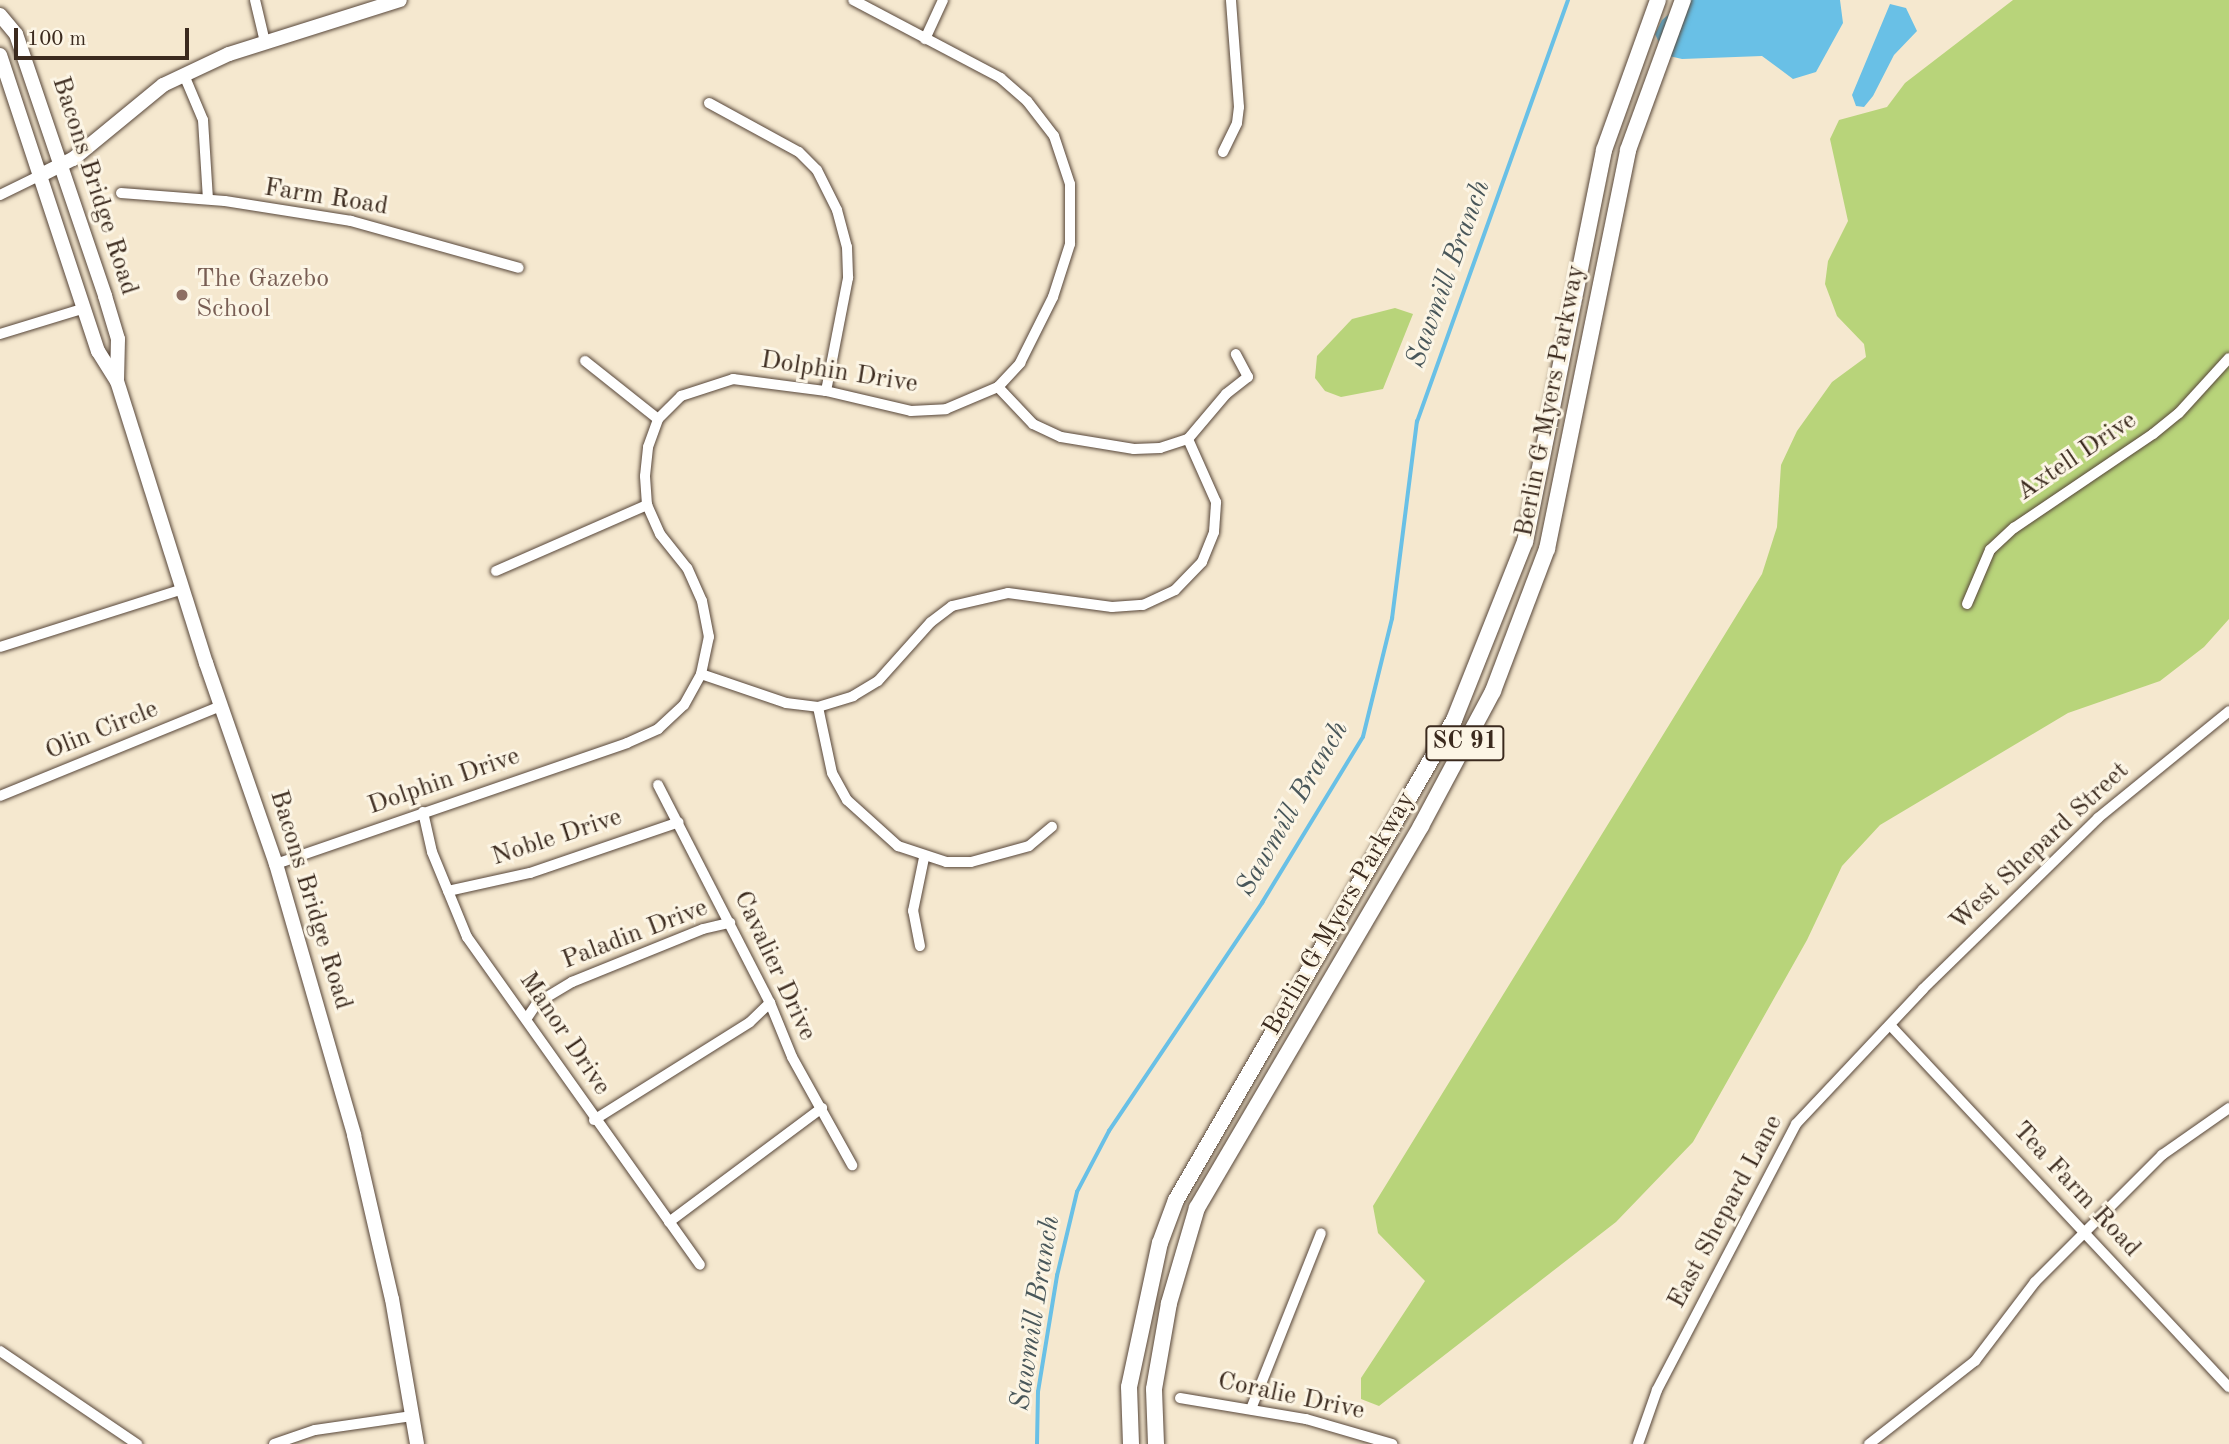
<!DOCTYPE html>
<html>
<head>
<meta charset="utf-8">
<style>
	body { margin:0 }
	#map { position:relative; width:2229px; height:1444px; overflow:hidden; background:#f5e8cf; font-family:"Old Standard TT",serif }
	div>[style] { position:absolute }
	.green>* { inset:0; background:#b8d47a }
	.water>* { inset:0; background:#69c0e6 }
	.stream>* { height:3.5px; margin:-1.75px; padding:0 1.75px; transform-origin:1.75px; border-radius:1.75px; background:#69c0e6 }
	.roads { filter:drop-shadow(0 0 2px #574639) drop-shadow(0 0 2px #574639) }
	.street>* { height:10px; margin:-5px; padding:0 5px; transform-origin:5px; border-radius:5px; background:#fff }
	.secondary>* { height:14px; margin:-7px; padding:0 7px; transform-origin:7px; border-radius:7px; background:#fff }
	.primary>* { height:16px; margin:-8px; padding:0 8px; transform-origin:8px; border-radius:8px; background:#fff }
	.dots>* { width:19px; height:19px; translate:-50% -50%; box-sizing:border-box; border:4px solid #fcf5e5; border-radius:50% }
	span { translate:-50% -50%; white-space:nowrap; text-align:center; line-height:1.15; -webkit-text-stroke:6px #fcf5e5; paint-order:stroke }
	.shield-label span { padding:2px 5px; background:#fcf5e5; border:2px solid; border-radius:5px; -webkit-text-stroke-width:0 }
	.shield-label { font-size:24px; color:#3b2a1e; font-weight:700 }
	.street-label { font-size:26px; color:#3b2a1e }
	.education-label { font-size:26px; color:#785e54 }
	.left { translate:0 -50%; text-align:left }
	.water-label { font-size:28px; color:#49575a; font-style:italic }
	.scale { position:absolute; left:14px; top:28px; width:175px; height:32px; box-sizing:border-box; border:4px solid #3b2a1e; border-top:0; padding-left:9px; font-size:21px; line-height:24px; white-space:nowrap; color:#3b2a1e; -webkit-text-stroke:5px #fcf5e5; paint-order:stroke }
</style>
</head>
<body>
<div id="map">
	<div class="green">
		<div style="clip-path:polygon(2013px 0,2229px 0,2229px 619px,2204px 647px,2160px 681px,2068px 713px,1880px 825px,1842px 866px,1807px 940px,1693px 1142px,1616px 1222px,1379px 1406px,1361px 1399px,1361px 1378px,1425px 1281px,1378px 1233px,1373px 1206px,1762px 574px,1777px 527px,1781px 465px,1797px 431px,1832px 382px,1866px 357px,1864px 344px,1837px 316px,1825px 284px,1828px 261px,1848px 221px,1830px 139px,1839px 120px,1887px 107px,1905px 83px)"></div>
		<div style="clip-path:polygon(1395px 308px,1413px 314px,1383px 389px,1341px 397px,1325px 391px,1315px 378px,1317px 356px,1352px 319px)"></div>
	</div>
	<div class="water">
		<div style="clip-path:polygon(1686px 0,1840px 0,1843px 23px,1816px 72px,1793px 79px,1762px 56px,1682px 59px,1665px 55px,1655px 34px,1662px 20px)"></div>
		<div style="clip-path:polygon(1890px 4px,1906px 8px,1917px 31px,1894px 55px,1873px 96px,1864px 107px,1856px 106px,1852px 95px)"></div>
	</div>
	<div class="stream">
		<div style="left:1037px;top:1444px;width:52px;rotate:-88.9deg"></div>
		<div style="left:1038px;top:1392px;width:118px;rotate:-80.7deg"></div>
		<div style="left:1057px;top:1276px;width:86px;rotate:-76.6deg"></div>
		<div style="left:1077px;top:1192px;width:69px;rotate:-62.3deg"></div>
		<div style="left:1109px;top:1131px;width:275px;rotate:-56.1deg"></div>
		<div style="left:1262px;top:903px;width:194px;rotate:-58.7deg"></div>
		<div style="left:1363px;top:737px;width:122px;rotate:-76.2deg"></div>
		<div style="left:1392px;top:619px;width:199px;rotate:-82.8deg"></div>
		<div style="left:1417px;top:422px;width:448px;rotate:-70.3deg"></div>
	</div>
	<div class="roads">
		<div class="street">
			<div style="left:255px;top:0;width:43px;rotate:76.6deg"></div>
			<div style="left:925px;top:39px;width:43px;rotate:-65.2deg"></div>
			<div style="left:184px;top:75px;width:49px;rotate:67.1deg"></div>
			<div style="left:203px;top:120px;width:79px;rotate:86.4deg"></div>
			<div style="left:709px;top:103px;width:102px;rotate:28.6deg"></div>
			<div style="left:799px;top:152px;width:25px;rotate:45deg"></div>
			<div style="left:817px;top:170px;width:45px;rotate:63.4deg"></div>
			<div style="left:837px;top:210px;width:38px;rotate:75deg"></div>
			<div style="left:847px;top:247px;width:31px;rotate:88deg"></div>
			<div style="left:848px;top:278px;width:115px;rotate:101deg"></div>
			<div style="left:1223px;top:152px;width:32px;rotate:-64deg"></div>
			<div style="left:1237px;top:123px;width:16px;rotate:-83deg"></div>
			<div style="left:1239px;top:107px;width:107px;rotate:-94.3deg"></div>
			<div style="left:121px;top:193px;width:104px;rotate:4.4deg"></div>
			<div style="left:225px;top:201px;width:128px;rotate:9deg"></div>
			<div style="left:351px;top:221px;width:174px;rotate:15.6deg"></div>
			<div style="left:0;top:195px;width:46px;rotate:-26deg"></div>
			<div style="left:0;top:334px;width:89px;rotate:-17deg"></div>
			<div style="left:585px;top:361px;width:93px;rotate:38.5deg"></div>
			<div style="left:998px;top:387px;width:51px;rotate:46.6deg"></div>
			<div style="left:1033px;top:424px;width:31px;rotate:25deg"></div>
			<div style="left:1061px;top:437px;width:74px;rotate:9.3deg"></div>
			<div style="left:1134px;top:449px;width:26px;rotate:-2deg"></div>
			<div style="left:1160px;top:448px;width:29px;rotate:-18deg"></div>
			<div style="left:1188px;top:439px;width:59px;rotate:-49.8deg"></div>
			<div style="left:1226px;top:394px;width:28px;rotate:-38deg"></div>
			<div style="left:1248px;top:377px;width:26px;rotate:-118deg"></div>
			<div style="left:496px;top:571px;width:165px;rotate:-23.6deg"></div>
			<div style="left:1967px;top:604px;width:59px;rotate:-66.9deg"></div>
			<div style="left:1990px;top:550px;width:33px;rotate:-43deg"></div>
			<div style="left:2014px;top:528px;width:168px;rotate:-34.1deg"></div>
			<div style="left:2153px;top:434px;width:33px;rotate:-39deg"></div>
			<div style="left:2179px;top:413px;width:74px;rotate:-47.7deg"></div>
			<div style="left:0;top:647px;width:192px;rotate:-17.6deg"></div>
			<div style="left:701px;top:674px;width:90px;rotate:18.8deg"></div>
			<div style="left:786px;top:703px;width:32px;rotate:7deg"></div>
			<div style="left:818px;top:707px;width:37px;rotate:-17deg"></div>
			<div style="left:853px;top:696px;width:29px;rotate:-31deg"></div>
			<div style="left:878px;top:681px;width:79px;rotate:-48.1deg"></div>
			<div style="left:931px;top:622px;width:26px;rotate:-37deg"></div>
			<div style="left:952px;top:606px;width:57px;rotate:-13.1deg"></div>
			<div style="left:1008px;top:593px;width:105px;rotate:7.7deg"></div>
			<div style="left:1112px;top:607px;width:31px;rotate:-4deg"></div>
			<div style="left:1143px;top:605px;width:35px;rotate:-25deg"></div>
			<div style="left:1175px;top:590px;width:39px;rotate:-46deg"></div>
			<div style="left:1202px;top:562px;width:32px;rotate:-68deg"></div>
			<div style="left:1214px;top:532px;width:30px;rotate:-86deg"></div>
			<div style="left:1216px;top:502px;width:69px;rotate:-114deg"></div>
			<div style="left:818px;top:707px;width:67px;rotate:78deg"></div>
			<div style="left:832px;top:773px;width:31px;rotate:61deg"></div>
			<div style="left:847px;top:800px;width:69px;rotate:42deg"></div>
			<div style="left:898px;top:846px;width:51px;rotate:18.4deg"></div>
			<div style="left:946px;top:862px;width:25px"></div>
			<div style="left:971px;top:862px;width:60px;rotate:-15.4deg"></div>
			<div style="left:1029px;top:846px;width:30px;rotate:-40deg"></div>
			<div style="left:658px;top:785px;width:245px;rotate:62.8deg"></div>
			<div style="left:770px;top:1003px;width:58px;rotate:67.8deg"></div>
			<div style="left:792px;top:1057px;width:124px;rotate:60.9deg"></div>
			<div style="left:0;top:796px;width:239px;rotate:-22.2deg"></div>
			<div style="left:423px;top:812px;width:41px;rotate:77.3deg"></div>
			<div style="left:432px;top:852px;width:92px;rotate:67.6deg"></div>
			<div style="left:467px;top:937px;width:402px;rotate:54.6deg"></div>
			<div style="left:276px;top:864px;width:371px;rotate:-19deg"></div>
			<div style="left:627px;top:743px;width:34px;rotate:-24deg"></div>
			<div style="left:658px;top:729px;width:35px;rotate:-43deg"></div>
			<div style="left:684px;top:705px;width:35px;rotate:-61deg"></div>
			<div style="left:701px;top:674px;width:38px;rotate:-78deg"></div>
			<div style="left:709px;top:637px;width:37px;rotate:-101deg"></div>
			<div style="left:702px;top:601px;width:36px;rotate:-114deg"></div>
			<div style="left:687px;top:568px;width:43px;rotate:-128.5deg"></div>
			<div style="left:660px;top:534px;width:32px;rotate:-114deg"></div>
			<div style="left:647px;top:505px;width:29px;rotate:-94deg"></div>
			<div style="left:645px;top:476px;width:29px;rotate:-84deg"></div>
			<div style="left:648px;top:447px;width:30px;rotate:-70deg"></div>
			<div style="left:658px;top:419px;width:33px;rotate:-45deg"></div>
			<div style="left:681px;top:396px;width:55px;rotate:-18.1deg"></div>
			<div style="left:733px;top:379px;width:94px;rotate:7.4deg"></div>
			<div style="left:826px;top:391px;width:87px;rotate:13.2deg"></div>
			<div style="left:911px;top:411px;width:35px;rotate:-3deg"></div>
			<div style="left:946px;top:409px;width:56px;rotate:-22.9deg"></div>
			<div style="left:998px;top:387px;width:33px;rotate:-47deg"></div>
			<div style="left:1020px;top:363px;width:74px;rotate:-63.4deg"></div>
			<div style="left:1053px;top:297px;width:56px;rotate:-72.2deg"></div>
			<div style="left:1070px;top:244px;width:60px;rotate:-90deg"></div>
			<div style="left:1070px;top:184px;width:51px;rotate:-108.4deg"></div>
			<div style="left:1054px;top:136px;width:44px;rotate:-127.6deg"></div>
			<div style="left:1027px;top:101px;width:35px;rotate:-139deg"></div>
			<div style="left:1001px;top:78px;width:167px;rotate:-152.2deg"></div>
			<div style="left:448px;top:891px;width:84px;rotate:-12.4deg"></div>
			<div style="left:530px;top:873px;width:157px;rotate:-18.9deg"></div>
			<div style="left:920px;top:946px;width:36px;rotate:-101deg"></div>
			<div style="left:913px;top:911px;width:54px;rotate:-78.3deg"></div>
			<div style="left:527px;top:1018px;width:18px;rotate:-56deg"></div>
			<div style="left:537px;top:1003px;width:41px;rotate:-31deg"></div>
			<div style="left:572px;top:982px;width:141px;rotate:-22deg"></div>
			<div style="left:703px;top:929px;width:28px;rotate:-13deg"></div>
			<div style="left:1890px;top:1025px;width:496px;rotate:46.9deg"></div>
			<div style="left:594px;top:1120px;width:184px;rotate:-32.1deg"></div>
			<div style="left:750px;top:1022px;width:28px;rotate:-44deg"></div>
			<div style="left:669px;top:1222px;width:191px;rotate:-36.7deg"></div>
			<div style="left:0;top:1351px;width:166px;rotate:34.2deg"></div>
			<div style="left:1180px;top:1398px;width:128px;rotate:9.5deg"></div>
			<div style="left:1306px;top:1419px;width:90px;rotate:16.2deg"></div>
			<div style="left:1251px;top:1409px;width:189px;rotate:-68.3deg"></div>
			<div style="left:274px;top:1444px;width:43px;rotate:-18.9deg"></div>
			<div style="left:315px;top:1430px;width:98px;rotate:-8.2deg"></div>
			<div style="left:1638px;top:1444px;width:57px;rotate:-70.6deg"></div>
			<div style="left:1657px;top:1390px;width:300px;rotate:-62.4deg"></div>
			<div style="left:1796px;top:1124px;width:185px;rotate:-46.7deg"></div>
			<div style="left:1923px;top:989px;width:245px;rotate:-44.3deg"></div>
			<div style="left:2098px;top:818px;width:169px;rotate:-39.2deg"></div>
			<div style="left:1869px;top:1444px;width:135px;rotate:-38.1deg"></div>
			<div style="left:1975px;top:1361px;width:99px;rotate:-52.8deg"></div>
			<div style="left:2035px;top:1282px;width:180px;rotate:-45deg"></div>
			<div style="left:2162px;top:1155px;width:82px;rotate:-35deg"></div>
		</div>
		<div class="secondary">
			<div style="left:0;top:15px;width:25px;rotate:50deg"></div>
			<div style="left:16px;top:34px;width:277px;rotate:71.2deg"></div>
			<div style="left:105px;top:296px;width:45px;rotate:73.2deg"></div>
			<div style="left:118px;top:339px;width:41px;rotate:91.4deg"></div>
			<div style="left:0;top:55px;width:312px;rotate:71.7deg"></div>
			<div style="left:98px;top:351px;width:36px;rotate:58deg"></div>
			<div style="left:117px;top:381px;width:296px;rotate:72.5deg"></div>
			<div style="left:206px;top:663px;width:213px;rotate:70.8deg"></div>
			<div style="left:276px;top:864px;width:282px;rotate:73.9deg"></div>
			<div style="left:354px;top:1135px;width:168px;rotate:77deg"></div>
			<div style="left:392px;top:1299px;width:147px;rotate:80.2deg"></div>
			<div style="left:41px;top:175px;width:36px;rotate:-27deg"></div>
			<div style="left:73px;top:159px;width:117px;rotate:-39.4deg"></div>
			<div style="left:163px;top:85px;width:73px;rotate:-25.2deg"></div>
			<div style="left:229px;top:54px;width:179px;rotate:-17.5deg"></div>
		</div>
		<div class="primary">
			<div style="left:1131px;top:1444px;width:57px;rotate:-92deg"></div>
			<div style="left:1129px;top:1387px;width:147px;rotate:-77.9deg"></div>
			<div style="left:1160px;top:1243px;width:46px;rotate:-69.6deg"></div>
			<div style="left:1176px;top:1200px;width:555px;rotate:-59.92deg"></div>
			<div style="left:1454px;top:720px;width:192px;rotate:-68.3deg"></div>
			<div style="left:1525px;top:542px;width:400px;rotate:-78.6deg"></div>
			<div style="left:1604px;top:150px;width:159px;rotate:-70.2deg"></div>
			<div style="left:1156px;top:1444px;width:55px;rotate:-92.1deg"></div>
			<div style="left:1154px;top:1389px;width:87px;rotate:-80.1deg"></div>
			<div style="left:1169px;top:1303px;width:99px;rotate:-73.6deg"></div>
			<div style="left:1197px;top:1208px;width:443px;rotate:-59.6deg"></div>
			<div style="left:1421px;top:826px;width:153px;rotate:-61.9deg"></div>
			<div style="left:1493px;top:691px;width:152px;rotate:-69.2deg"></div>
			<div style="left:1547px;top:549px;width:407px;rotate:-78.5deg"></div>
			<div style="left:1628px;top:150px;width:160px;rotate:-69.9deg"></div>
		</div>
	</div>
	<div class="dots">
		<div style="left:182px;top:295px;background:#8d6e63"></div>
	</div>
	<div class="shield-label">
		<span style="left:1465px;top:743px">SC 91</span>
	</div>
	<div class="street-label">
		<span style="left:94px;top:186px;rotate:72deg">Bacons Bridge Road</span>
		<span style="left:326px;top:198px;rotate:9deg">Farm Road</span>
		<span style="left:839px;top:373px;rotate:9deg">Dolphin Drive</span>
		<span style="left:1551px;top:401px;rotate:-79deg">Berlin G Myers Parkway</span>
		<span style="left:2077px;top:457px;rotate:-34deg">Axtell Drive</span>
		<span style="left:102px;top:731px;rotate:-22deg">Olin Circle</span>
		<span style="left:444px;top:782px;rotate:-19deg">Dolphin Drive</span>
		<span style="left:557px;top:838px;rotate:-18deg">Noble Drive</span>
		<span style="left:2040px;top:847px;rotate:-43deg">West Shepard Street</span>
		<span style="left:310px;top:900px;rotate:73deg">Bacons Bridge Road</span>
		<span style="left:1340px;top:914px;rotate:-60deg">Berlin G Myers Parkway</span>
		<span style="left:635px;top:935px;rotate:-21deg">Paladin Drive</span>
		<span style="left:774px;top:966px;rotate:65deg">Cavalier Drive</span>
		<span style="left:564px;top:1034px;rotate:56deg">Manor Drive</span>
		<span style="left:2076px;top:1190px;rotate:47deg">Tea Farm Road</span>
		<span style="left:1726px;top:1212px;rotate:-62deg">East Shepard Lane</span>
		<span style="left:1291px;top:1397px;rotate:12deg">Coralie Drive</span>
	</div>
	<div class="education-label">
		<span class="left" style="left:196px;top:295px">The Gazebo<br>School</span>
	</div>
	<div class="water-label">
		<span style="left:1449px;top:274px;rotate:-70deg">Sawmill Branch</span>
		<span style="left:1293px;top:809px;rotate:-60deg">Sawmill Branch</span>
		<span style="left:1036px;top:1313px;rotate:-81deg">Sawmill Branch</span>
	</div>
	<div class="scale">100 m</div>
</div>
</body>
</html>
